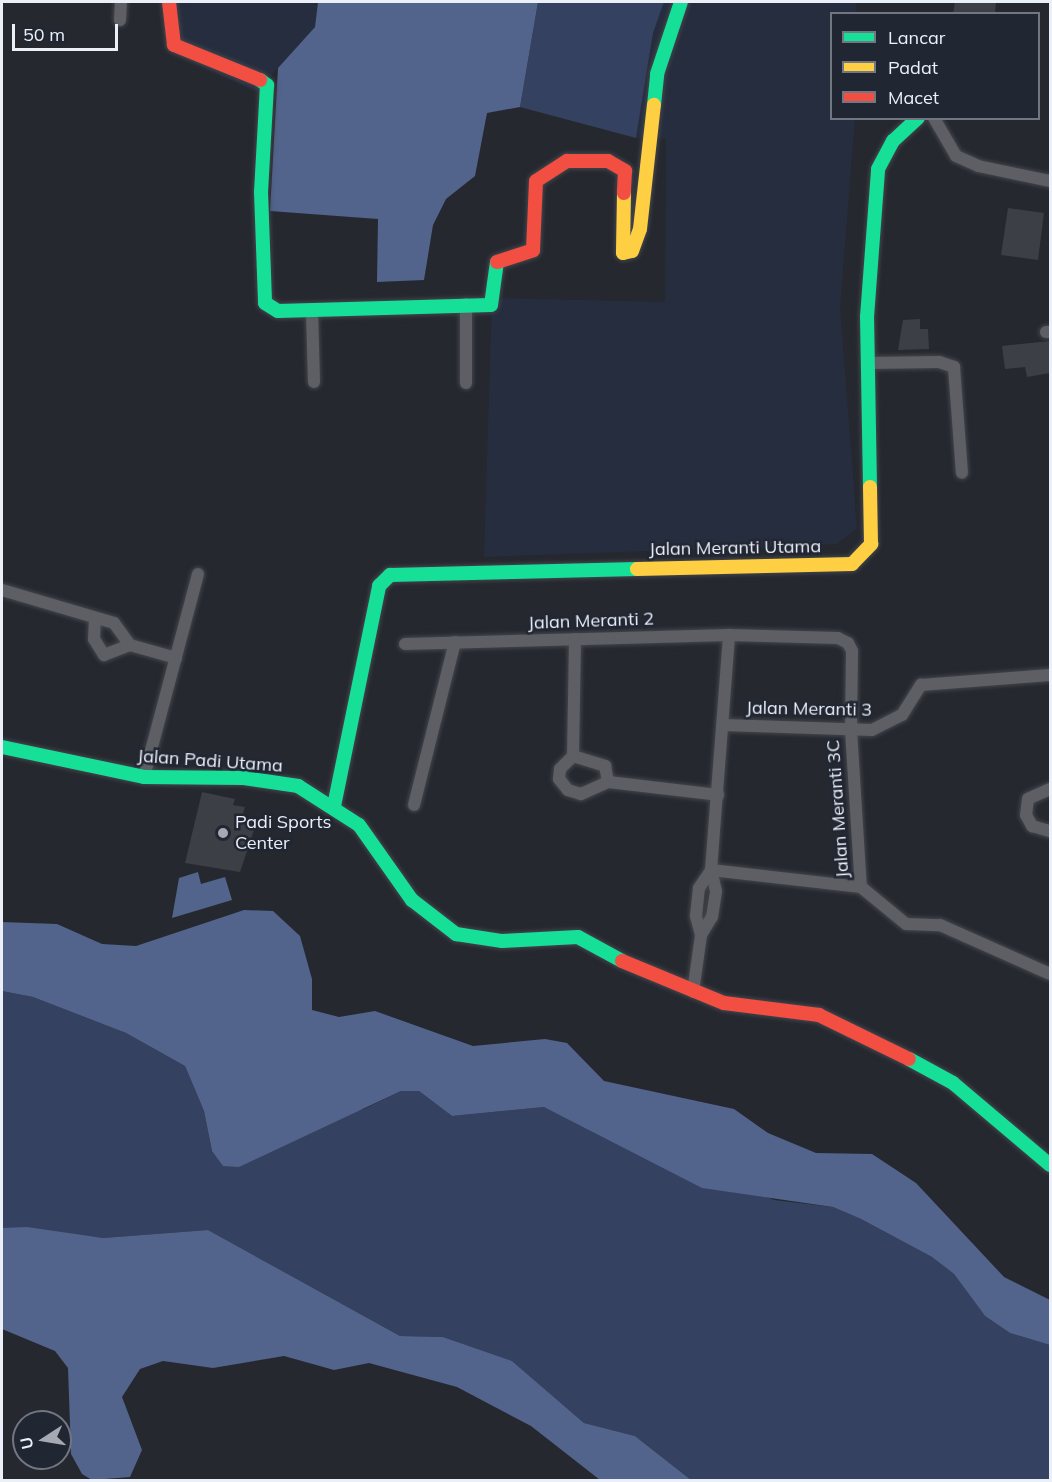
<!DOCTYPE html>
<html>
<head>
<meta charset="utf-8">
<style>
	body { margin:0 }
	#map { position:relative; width:1052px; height:1482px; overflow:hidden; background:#25282f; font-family:Mulish,sans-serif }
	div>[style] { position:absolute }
	.built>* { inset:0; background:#262d3e }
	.green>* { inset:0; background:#354160 }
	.water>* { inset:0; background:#52638c }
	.building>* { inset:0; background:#3c3f45 }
	.roads { filter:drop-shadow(0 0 2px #43454c) drop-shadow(0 0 2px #43454c) }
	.street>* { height:12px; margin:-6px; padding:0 6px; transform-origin:6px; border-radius:6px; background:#5d5f65 }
	.fast>* { height:14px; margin:-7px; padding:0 7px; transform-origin:7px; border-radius:7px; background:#16e098 }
	.slow>* { height:14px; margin:-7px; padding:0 7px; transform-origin:7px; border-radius:7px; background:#ffcf43 }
	.jam>* { height:14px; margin:-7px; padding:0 7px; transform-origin:7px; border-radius:7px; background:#f24e42 }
	.dots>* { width:16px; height:16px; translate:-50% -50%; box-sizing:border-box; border:3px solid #212633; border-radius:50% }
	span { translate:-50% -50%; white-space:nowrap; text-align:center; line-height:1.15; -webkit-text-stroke:5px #212633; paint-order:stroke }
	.street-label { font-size:18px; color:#ebeff8 }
	.poi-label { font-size:18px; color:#ebeff8 }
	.left { translate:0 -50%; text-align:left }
	.frame { position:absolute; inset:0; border:3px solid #ebeff8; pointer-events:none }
	.legend { position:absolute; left:830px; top:12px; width:210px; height:108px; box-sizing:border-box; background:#212633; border:2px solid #727682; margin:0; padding:8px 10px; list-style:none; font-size:18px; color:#ebeff8 }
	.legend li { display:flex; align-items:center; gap:12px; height:30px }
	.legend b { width:30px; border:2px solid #727682 }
	.north { position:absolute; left:12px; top:1410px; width:60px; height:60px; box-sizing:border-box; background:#212633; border:2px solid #727682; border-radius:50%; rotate:258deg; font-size:16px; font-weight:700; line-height:24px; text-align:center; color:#ebeff8 }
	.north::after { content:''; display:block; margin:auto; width:21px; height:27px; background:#a6a9b2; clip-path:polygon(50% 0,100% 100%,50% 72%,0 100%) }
	.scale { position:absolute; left:12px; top:24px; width:106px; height:27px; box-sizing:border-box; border:3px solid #ebeff8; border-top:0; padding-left:8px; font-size:18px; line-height:21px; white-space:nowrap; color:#ebeff8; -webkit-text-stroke:4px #212633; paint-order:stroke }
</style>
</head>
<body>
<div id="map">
	<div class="built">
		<div style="clip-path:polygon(177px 2px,318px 2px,315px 27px,256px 92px,175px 53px)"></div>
		<div style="clip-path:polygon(664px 2px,856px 2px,856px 13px,832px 14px,832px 118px,855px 119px,840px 307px,857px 528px,837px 544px,484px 557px,492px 298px,665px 302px,666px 139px,636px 138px,653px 33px)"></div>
	</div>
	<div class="green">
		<div style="clip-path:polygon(538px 2px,664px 2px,653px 33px,636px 138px,520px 107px)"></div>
		<div style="clip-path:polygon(2px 991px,33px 997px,126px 1033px,185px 1066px,204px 1111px,212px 1151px,364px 1109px,401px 1091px,419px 1091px,452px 1116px,544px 1107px,774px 1200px,833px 1207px,861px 1219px,932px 1257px,954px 1274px,985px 1316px,1010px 1333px,1050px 1345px,1050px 1480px,691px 1480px,635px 1436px,584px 1423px,512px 1361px,443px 1337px,400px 1336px,208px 1230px,103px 1238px,2px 1228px)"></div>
	</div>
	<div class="water">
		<div style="clip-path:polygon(318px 2px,538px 2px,520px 107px,487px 113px,475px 176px,446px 199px,433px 225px,424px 280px,377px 282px,378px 219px,270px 211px,278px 68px,315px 27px)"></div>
		<div style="clip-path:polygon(198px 872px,201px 884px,225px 877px,232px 900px,172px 918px,179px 878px)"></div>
		<div style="clip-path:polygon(244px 910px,273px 911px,300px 936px,312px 979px,312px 1010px,339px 1017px,375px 1011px,473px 1046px,545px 1039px,567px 1043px,604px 1081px,734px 1109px,768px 1133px,816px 1153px,872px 1154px,916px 1183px,1004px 1277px,1050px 1300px,1050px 1345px,1010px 1333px,985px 1316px,954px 1274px,932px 1257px,861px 1219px,833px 1207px,702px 1188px,544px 1107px,452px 1116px,419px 1091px,401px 1091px,239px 1167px,223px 1166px,212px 1151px,204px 1111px,185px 1066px,126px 1033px,33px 997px,2px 991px,2px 922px,57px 924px,102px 944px,136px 946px)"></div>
		<div style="clip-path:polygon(27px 1227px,103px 1238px,208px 1230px,400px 1336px,443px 1337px,512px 1361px,584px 1423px,635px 1436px,691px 1480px,600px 1480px,531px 1426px,457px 1387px,369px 1363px,334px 1370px,284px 1356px,213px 1368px,163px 1361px,140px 1369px,122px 1397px,142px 1450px,130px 1477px,92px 1480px,82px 1474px,71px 1454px,68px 1368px,55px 1351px,2px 1329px,2px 1228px)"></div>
	</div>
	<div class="building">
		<div style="clip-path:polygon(955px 2px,996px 2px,995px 14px,953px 14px)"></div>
		<div style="clip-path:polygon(1008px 208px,1044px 213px,1038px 260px,1001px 255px)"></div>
		<div style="clip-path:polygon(920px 319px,920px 329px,928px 329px,929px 349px,898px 350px,903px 320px)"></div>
		<div style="clip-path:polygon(1050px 341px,1050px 373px,1027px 377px,1025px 367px,1005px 369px,1002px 346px)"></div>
		<div style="clip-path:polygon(202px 792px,235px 799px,233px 805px,245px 807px,242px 817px,257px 821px,240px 872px,185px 863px)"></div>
	</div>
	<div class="roads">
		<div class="street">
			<div style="left:120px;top:20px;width:18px;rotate:-87deg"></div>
			<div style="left:934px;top:118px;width:44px;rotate:59.9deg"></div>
			<div style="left:956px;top:156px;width:24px;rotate:24deg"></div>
			<div style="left:978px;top:166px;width:74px;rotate:11.8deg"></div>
			<div style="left:466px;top:304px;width:79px;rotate:90deg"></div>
			<div style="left:312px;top:311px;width:71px;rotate:88.4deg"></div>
			<div style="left:1046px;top:332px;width:4px"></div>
			<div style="left:868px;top:363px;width:71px;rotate:-0.8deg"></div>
			<div style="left:939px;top:362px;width:16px;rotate:18deg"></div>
			<div style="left:954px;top:367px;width:106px;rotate:85.7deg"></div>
			<div style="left:2px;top:590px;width:117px;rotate:16.4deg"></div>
			<div style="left:114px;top:623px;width:27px;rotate:54deg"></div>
			<div style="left:130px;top:645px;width:48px;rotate:15.8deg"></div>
			<div style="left:95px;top:619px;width:20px;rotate:93deg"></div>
			<div style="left:94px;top:639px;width:19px;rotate:58deg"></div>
			<div style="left:104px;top:655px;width:28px;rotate:-21deg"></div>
			<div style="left:405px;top:644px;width:324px;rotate:-1.6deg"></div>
			<div style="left:729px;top:635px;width:109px;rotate:1.6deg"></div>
			<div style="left:838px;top:638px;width:11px;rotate:27deg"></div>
			<div style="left:848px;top:643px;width:9px;rotate:63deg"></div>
			<div style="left:852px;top:651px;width:79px;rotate:90.7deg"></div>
			<div style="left:851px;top:730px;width:157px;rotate:86.4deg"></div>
			<div style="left:724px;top:725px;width:148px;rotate:1.9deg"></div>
			<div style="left:872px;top:730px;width:34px;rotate:-27deg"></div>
			<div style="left:902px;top:715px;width:36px;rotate:-58deg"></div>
			<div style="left:921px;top:685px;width:129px;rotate:-4.4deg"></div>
			<div style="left:573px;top:756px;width:34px;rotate:17deg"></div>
			<div style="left:605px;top:766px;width:16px;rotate:79deg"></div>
			<div style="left:608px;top:782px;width:30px;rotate:156deg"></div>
			<div style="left:581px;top:794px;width:14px;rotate:-163deg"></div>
			<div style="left:568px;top:790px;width:14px;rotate:-129deg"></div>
			<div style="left:559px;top:779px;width:10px;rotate:-84deg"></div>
			<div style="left:560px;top:769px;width:18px;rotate:-45deg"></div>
			<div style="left:573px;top:756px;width:117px;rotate:-89deg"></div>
			<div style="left:144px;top:777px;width:210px;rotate:-75.1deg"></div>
			<div style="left:608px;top:782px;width:111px;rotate:6.7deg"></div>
			<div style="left:1050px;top:789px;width:24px;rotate:156deg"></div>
			<div style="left:1028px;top:799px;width:16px;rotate:97deg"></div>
			<div style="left:1026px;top:815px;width:13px;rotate:61deg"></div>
			<div style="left:1032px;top:826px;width:19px;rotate:16deg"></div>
			<div style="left:414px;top:805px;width:168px;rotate:-75.9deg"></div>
			<div style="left:711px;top:870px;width:151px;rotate:6.5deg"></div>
			<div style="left:861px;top:887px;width:58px;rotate:39.4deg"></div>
			<div style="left:906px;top:924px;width:34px;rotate:2deg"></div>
			<div style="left:940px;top:925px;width:120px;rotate:24deg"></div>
			<div style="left:701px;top:935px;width:20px;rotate:-105deg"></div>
			<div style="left:696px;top:916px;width:28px;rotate:-84deg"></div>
			<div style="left:699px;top:888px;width:22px;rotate:-56deg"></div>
			<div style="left:693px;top:992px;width:58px;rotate:-82deg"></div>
			<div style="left:701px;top:935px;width:21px;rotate:-59deg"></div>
			<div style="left:712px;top:917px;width:26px;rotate:-81deg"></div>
			<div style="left:716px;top:891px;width:22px;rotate:-103deg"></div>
			<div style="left:711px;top:870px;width:236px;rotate:-85.6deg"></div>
		</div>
		<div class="fast">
			<div style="left:260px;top:80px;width:9px;rotate:36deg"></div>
			<div style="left:267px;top:85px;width:107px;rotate:93.2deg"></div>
			<div style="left:261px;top:192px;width:111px;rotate:87.9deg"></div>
			<div style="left:265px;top:303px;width:15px;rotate:32deg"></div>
			<div style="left:278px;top:311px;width:213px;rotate:-1.6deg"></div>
			<div style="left:491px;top:305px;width:43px;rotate:-82.1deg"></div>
			<div style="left:654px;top:105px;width:31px;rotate:-84deg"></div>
			<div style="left:657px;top:74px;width:76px;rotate:-71.6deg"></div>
			<div style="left:870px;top:487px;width:170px;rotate:-91deg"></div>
			<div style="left:867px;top:317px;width:148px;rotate:-85.7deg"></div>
			<div style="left:878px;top:169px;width:32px;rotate:-62deg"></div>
			<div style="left:893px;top:141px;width:34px;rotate:-43deg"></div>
			<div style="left:2px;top:747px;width:145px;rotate:11.9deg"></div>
			<div style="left:144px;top:777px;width:100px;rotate:0.6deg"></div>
			<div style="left:244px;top:778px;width:55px;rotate:8.4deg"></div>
			<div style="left:298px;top:786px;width:72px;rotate:32.6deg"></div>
			<div style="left:359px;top:825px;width:92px;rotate:54.8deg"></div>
			<div style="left:412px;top:900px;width:56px;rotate:37.7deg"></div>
			<div style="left:456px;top:934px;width:47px;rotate:8.7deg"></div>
			<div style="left:502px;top:941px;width:76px;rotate:-3deg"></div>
			<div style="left:578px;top:937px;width:50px;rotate:28.6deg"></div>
			<div style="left:334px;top:806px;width:225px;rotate:-78.4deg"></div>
			<div style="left:379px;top:586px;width:16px;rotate:-45deg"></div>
			<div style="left:390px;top:575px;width:247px;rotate:-1.4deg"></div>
			<div style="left:909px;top:1059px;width:50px;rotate:28.6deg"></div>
			<div style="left:953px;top:1083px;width:127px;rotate:40.2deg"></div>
		</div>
		<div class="slow">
			<div style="left:624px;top:193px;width:60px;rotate:91deg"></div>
			<div style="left:623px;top:253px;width:9px;rotate:-13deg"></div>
			<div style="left:632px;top:251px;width:23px;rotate:-70deg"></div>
			<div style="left:640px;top:229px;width:125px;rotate:-83.6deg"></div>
			<div style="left:637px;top:569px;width:215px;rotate:-1.3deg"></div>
			<div style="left:852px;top:564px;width:28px;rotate:-46deg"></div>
			<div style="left:871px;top:544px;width:57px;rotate:-91deg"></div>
		</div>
		<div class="jam">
			<div style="left:169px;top:2px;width:43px;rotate:83.4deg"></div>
			<div style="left:174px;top:45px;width:93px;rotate:22.1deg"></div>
			<div style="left:497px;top:262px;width:38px;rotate:-18deg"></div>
			<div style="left:533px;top:250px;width:69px;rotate:-87.5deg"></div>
			<div style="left:536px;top:181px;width:37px;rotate:-33deg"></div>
			<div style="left:567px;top:161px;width:41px"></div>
			<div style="left:608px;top:161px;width:20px;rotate:30deg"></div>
			<div style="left:625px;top:171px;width:22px;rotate:93deg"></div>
			<div style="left:622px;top:961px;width:110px;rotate:22.4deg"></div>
			<div style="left:724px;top:1003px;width:96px;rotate:7.2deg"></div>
			<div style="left:819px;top:1015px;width:100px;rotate:26.1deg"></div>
		</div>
	</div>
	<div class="dots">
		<div style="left:223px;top:833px;background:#a6a9b2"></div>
	</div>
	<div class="street-label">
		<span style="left:735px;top:548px;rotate:-1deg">Jalan Meranti Utama</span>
		<span style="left:591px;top:621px;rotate:-2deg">Jalan Meranti 2</span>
		<span style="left:809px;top:709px;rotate:1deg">Jalan Meranti 3</span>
		<span style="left:210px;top:761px;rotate:4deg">Jalan Padi Utama</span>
		<span style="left:838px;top:809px;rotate:-94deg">Jalan Meranti 3C</span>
	</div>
	<div class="poi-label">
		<span class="left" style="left:235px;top:833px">Padi Sports<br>Center</span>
	</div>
	<div class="frame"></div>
	<ul class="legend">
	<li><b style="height:8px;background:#16e098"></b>Lancar</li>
	<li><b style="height:8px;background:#ffcf43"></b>Padat</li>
	<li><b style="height:8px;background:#f24e42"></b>Macet</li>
	</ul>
	<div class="north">U</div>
	<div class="scale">50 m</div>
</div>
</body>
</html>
